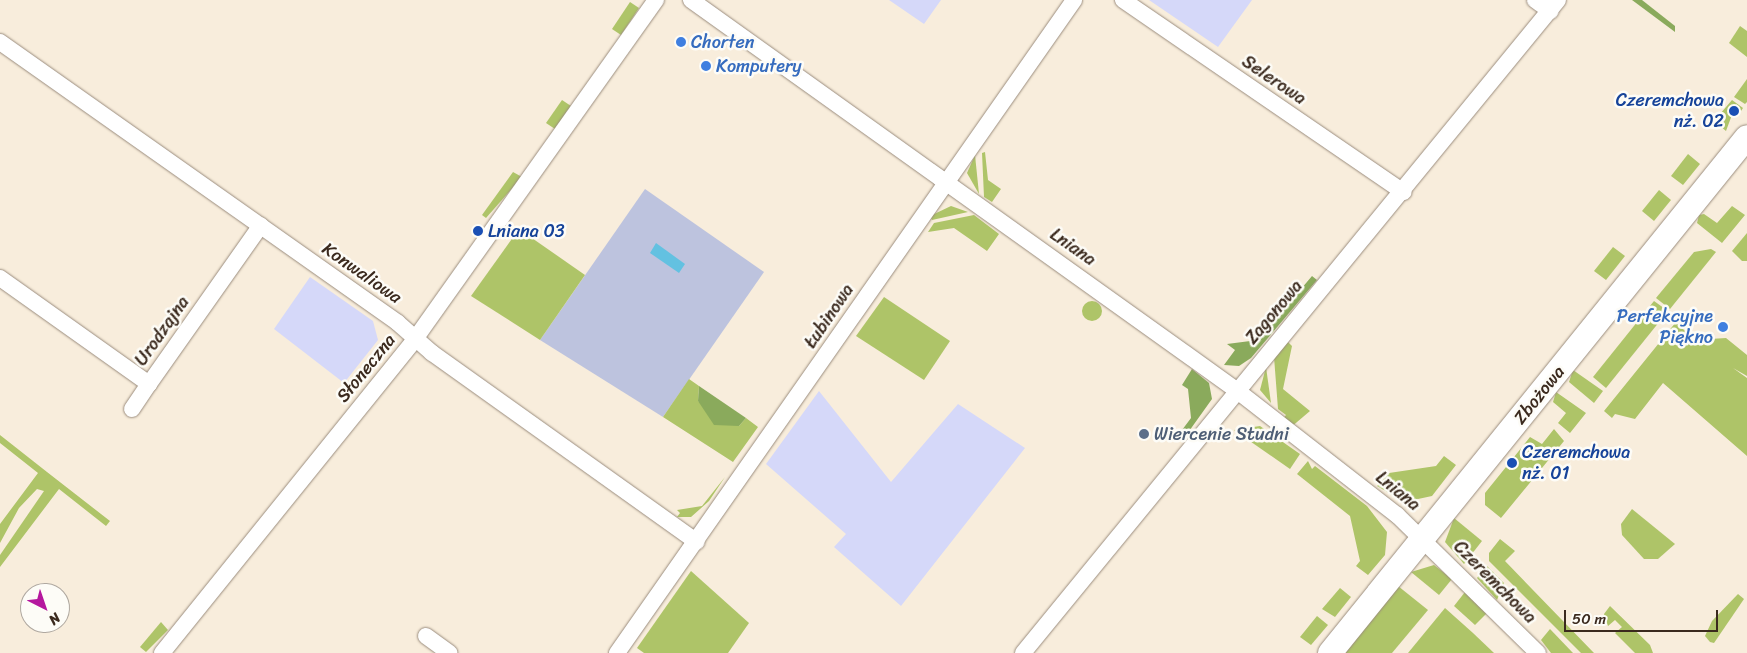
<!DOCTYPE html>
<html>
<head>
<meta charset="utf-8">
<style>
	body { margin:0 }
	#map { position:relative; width:1747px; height:653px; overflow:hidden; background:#f8eddc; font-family:Sriracha,sans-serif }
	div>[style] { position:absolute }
	.built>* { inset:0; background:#d5d8f9 }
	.industrial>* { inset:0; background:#bdc3de }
	.green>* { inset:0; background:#aec468 }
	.round { border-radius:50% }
	.forest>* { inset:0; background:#8aaa5c }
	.water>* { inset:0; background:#63c1e1 }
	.roads { filter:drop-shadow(0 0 1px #9a8c7d) drop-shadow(0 0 1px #9a8c7d) }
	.street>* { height:16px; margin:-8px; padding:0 8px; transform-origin:8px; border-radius:8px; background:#fff }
	.secondary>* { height:24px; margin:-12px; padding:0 12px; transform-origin:12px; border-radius:12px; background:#fff }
	.dots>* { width:14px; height:14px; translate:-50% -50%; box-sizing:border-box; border:2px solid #fdfcf7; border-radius:50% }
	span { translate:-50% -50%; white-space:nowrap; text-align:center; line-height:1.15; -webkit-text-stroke:5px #fdfcf7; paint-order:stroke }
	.shop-label { font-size:18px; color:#366cbe }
	.left { translate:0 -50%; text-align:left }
	.right { translate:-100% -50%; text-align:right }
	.street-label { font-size:18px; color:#3b2a1e }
	.transit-label { font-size:18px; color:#164399 }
	.service-label { font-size:18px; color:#4e5e75 }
	.north { position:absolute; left:20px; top:583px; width:50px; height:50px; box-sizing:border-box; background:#fdfcf7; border:1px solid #afa8a0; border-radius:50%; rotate:139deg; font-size:14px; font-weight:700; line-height:20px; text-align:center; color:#3b2a1e }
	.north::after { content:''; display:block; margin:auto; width:18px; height:22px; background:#b5179e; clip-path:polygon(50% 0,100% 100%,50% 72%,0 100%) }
	.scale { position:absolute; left:1564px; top:610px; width:154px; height:22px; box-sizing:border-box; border:2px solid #3b2a1e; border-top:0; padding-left:6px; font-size:15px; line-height:18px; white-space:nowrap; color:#3b2a1e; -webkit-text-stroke:4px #fdfcf7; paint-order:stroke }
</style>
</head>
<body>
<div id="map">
	<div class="built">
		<div style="clip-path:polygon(889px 0,941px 0,924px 24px)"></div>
		<div style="clip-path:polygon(1149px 0,1252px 0,1218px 47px)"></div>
		<div style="clip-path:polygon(310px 277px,373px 321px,378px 340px,344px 383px,274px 329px)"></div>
		<div style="clip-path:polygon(819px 391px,891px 482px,958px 404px,1025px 448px,901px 606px,834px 547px,846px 534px,766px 464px)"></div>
	</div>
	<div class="industrial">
		<div style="clip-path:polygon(645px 189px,764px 272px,663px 417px,540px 340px)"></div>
	</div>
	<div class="green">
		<div style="clip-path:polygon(630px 2px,639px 8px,621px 35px,612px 29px)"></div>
		<div style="clip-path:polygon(1740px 26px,1747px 31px,1747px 57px,1729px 43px)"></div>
		<div style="clip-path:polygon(1747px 79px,1747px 102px,1745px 104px,1734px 97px)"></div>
		<div style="clip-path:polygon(562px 100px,571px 106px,555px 129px,546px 123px)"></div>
		<div style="clip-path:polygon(1732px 100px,1743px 108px,1741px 111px,1736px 104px,1726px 131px,1714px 121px)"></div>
		<div style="clip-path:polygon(985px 152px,988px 180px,1001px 189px,992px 202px,984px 197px,982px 153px)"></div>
		<div style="clip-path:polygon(1688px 154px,1700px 164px,1683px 185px,1671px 176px)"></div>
		<div style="clip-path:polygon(975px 155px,979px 194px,967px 173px)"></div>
		<div style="clip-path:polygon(513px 172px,522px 177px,486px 218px,482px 215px)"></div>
		<div style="clip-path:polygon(1659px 190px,1671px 200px,1654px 221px,1642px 211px)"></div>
		<div style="clip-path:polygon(951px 206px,968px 212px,932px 220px,930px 216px)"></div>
		<div style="clip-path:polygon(1732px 206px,1745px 215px,1722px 243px,1697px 223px,1699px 215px,1704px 214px,1717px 223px)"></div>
		<div style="clip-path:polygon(974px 215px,999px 234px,987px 251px,954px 228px,928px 232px,934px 223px)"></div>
		<div style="clip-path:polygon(519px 229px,585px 275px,540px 340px,471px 296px)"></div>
		<div style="clip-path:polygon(1747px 233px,1747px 261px,1742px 261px,1732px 251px)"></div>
		<div style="clip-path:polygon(1613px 247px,1625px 256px,1606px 280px,1594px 271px)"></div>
		<div style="clip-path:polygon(1711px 249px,1716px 252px,1670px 309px,1656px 298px,1694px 252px)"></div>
		<div style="clip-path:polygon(884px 297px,950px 341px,924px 380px,856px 336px)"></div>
		<div class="round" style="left:1082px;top:301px;width:20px;height:20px"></div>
		<div style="clip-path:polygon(1654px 301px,1668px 311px,1606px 388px,1593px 377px)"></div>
		<div style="clip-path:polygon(1676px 322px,1694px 340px,1726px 338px,1747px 355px,1747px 376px,1733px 368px,1747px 378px,1747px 456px,1663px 383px,1635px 419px,1615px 414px,1612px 418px,1604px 411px)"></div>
		<div style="clip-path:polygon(1287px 341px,1292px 346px,1283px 389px,1310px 411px,1290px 428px,1281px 421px,1286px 415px,1278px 409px,1274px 357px)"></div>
		<div style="clip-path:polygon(1266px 367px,1271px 403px,1260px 390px)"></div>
		<div style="clip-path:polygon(1573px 370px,1603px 391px,1594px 403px,1569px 382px)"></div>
		<div style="clip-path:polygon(689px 379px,699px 386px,698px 401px,739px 426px,746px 418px,758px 427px,733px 462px,663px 417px)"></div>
		<div style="clip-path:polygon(1556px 392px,1586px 413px,1570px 433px,1558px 423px,1566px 413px,1553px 402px)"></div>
		<div style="clip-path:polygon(1260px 426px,1300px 454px,1290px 469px,1234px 430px)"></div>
		<div style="clip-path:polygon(1554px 429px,1564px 441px,1501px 518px,1485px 505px,1485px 493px,1506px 467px,1510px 470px,1518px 460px,1514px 457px,1530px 437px,1542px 444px)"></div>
		<div style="clip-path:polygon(0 435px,47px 472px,110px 521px,106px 526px,59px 489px,0 567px,0 555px,44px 491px,37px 489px,19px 508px,0 543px,0 524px,38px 473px,0 443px)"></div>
		<div style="clip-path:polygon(1444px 456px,1456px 465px,1432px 496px,1404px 502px,1377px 486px,1389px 473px,1436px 466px)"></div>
		<div style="clip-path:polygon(1308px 461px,1312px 469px,1315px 466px,1367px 506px,1387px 532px,1385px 555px,1368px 575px,1356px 566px,1360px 561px,1350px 516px,1297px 474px)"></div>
		<div style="clip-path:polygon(725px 477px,709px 501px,691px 517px,677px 517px,680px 513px,677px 510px,702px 506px)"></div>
		<div style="clip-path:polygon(1632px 509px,1675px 544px,1658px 559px,1644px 559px,1622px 535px,1621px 524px)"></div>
		<div style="clip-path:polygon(1454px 518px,1482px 541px,1464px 564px,1445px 542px)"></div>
		<div style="clip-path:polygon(1500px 539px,1515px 551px,1505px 561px,1594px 653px,1581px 653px,1489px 561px,1489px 553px)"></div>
		<div style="clip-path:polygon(1434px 565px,1452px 579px,1439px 595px,1411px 572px)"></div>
		<div style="clip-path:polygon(1487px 566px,1504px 583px,1497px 600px,1477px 578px)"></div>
		<div style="clip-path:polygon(691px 571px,749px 623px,728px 653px,644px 653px,637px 648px)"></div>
		<div style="clip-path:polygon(1398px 586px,1428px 610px,1392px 653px,1344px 653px)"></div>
		<div style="clip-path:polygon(1340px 588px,1351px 597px,1335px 617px,1322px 609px)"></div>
		<div style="clip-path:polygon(1465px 592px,1487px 613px,1475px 625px,1454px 606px)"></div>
		<div style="clip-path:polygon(1738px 594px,1744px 599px,1714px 643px,1710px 642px,1705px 636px,1712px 621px)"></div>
		<div style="clip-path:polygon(1610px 606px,1650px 645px,1653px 653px,1635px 653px,1615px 633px,1622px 627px,1615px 620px,1608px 626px,1604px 614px)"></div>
		<div style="clip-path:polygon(1445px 608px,1473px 633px,1494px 653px,1408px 653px)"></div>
		<div style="clip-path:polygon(1317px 616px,1328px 625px,1311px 645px,1300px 637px)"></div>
		<div style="clip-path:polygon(161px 622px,168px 630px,146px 652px,140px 647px)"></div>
		<div style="clip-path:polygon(1550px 629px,1573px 653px,1551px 653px,1541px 640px)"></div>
	</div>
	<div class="forest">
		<div style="clip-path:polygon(1632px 0,1642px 0,1675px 26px,1675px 32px)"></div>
		<div style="clip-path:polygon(1312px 276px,1317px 280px,1251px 358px,1239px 366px,1224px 365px,1235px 350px,1227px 344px,1258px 340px)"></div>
		<div style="clip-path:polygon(1192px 369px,1209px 383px,1212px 399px,1187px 434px,1182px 430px,1191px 418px,1188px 389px,1182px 385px)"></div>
		<div style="clip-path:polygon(699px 386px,746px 418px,739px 426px,714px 425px,698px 401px)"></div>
	</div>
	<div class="water">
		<div style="clip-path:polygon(656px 243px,685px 264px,679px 273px,650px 253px)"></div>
	</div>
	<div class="roads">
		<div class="street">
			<div style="left:691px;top:0;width:669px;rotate:35.57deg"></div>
			<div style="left:1235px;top:389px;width:205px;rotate:37.9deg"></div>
			<div style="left:1397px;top:515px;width:197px;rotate:44.4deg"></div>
			<div style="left:1123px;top:0;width:340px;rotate:34.4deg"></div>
			<div style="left:1535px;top:0;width:19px;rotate:36deg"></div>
			<div style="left:0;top:42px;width:487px;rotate:35.2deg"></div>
			<div style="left:398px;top:323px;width:45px;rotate:41.4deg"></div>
			<div style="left:432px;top:353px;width:325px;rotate:35.5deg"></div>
			<div style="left:0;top:278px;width:183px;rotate:35.4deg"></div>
			<div style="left:149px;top:384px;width:194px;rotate:-54.8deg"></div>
			<div style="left:132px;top:409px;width:30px;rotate:-56deg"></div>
			<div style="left:426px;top:636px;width:29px;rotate:36deg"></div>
			<div style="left:162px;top:653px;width:403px;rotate:-51.1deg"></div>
			<div style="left:415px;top:339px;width:416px;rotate:-54.6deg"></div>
			<div style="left:617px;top:653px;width:797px;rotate:-55.01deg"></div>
			<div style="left:1023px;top:653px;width:844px;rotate:-50.67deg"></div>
		</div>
		<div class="secondary">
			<div style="left:1330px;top:653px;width:663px;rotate:-51.06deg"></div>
		</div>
	</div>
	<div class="dots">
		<div style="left:681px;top:42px;background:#3f7fe0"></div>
		<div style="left:706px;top:66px;background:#3f7fe0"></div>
		<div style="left:1734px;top:111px;background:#1a4fb4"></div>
		<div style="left:478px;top:231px;background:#1a4fb4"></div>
		<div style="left:1723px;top:327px;background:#3f7fe0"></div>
		<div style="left:1144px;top:434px;background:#5c6f8a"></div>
		<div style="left:1512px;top:463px;background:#1a4fb4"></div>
	</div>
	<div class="shop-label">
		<span class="left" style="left:691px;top:42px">Chorten</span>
		<span class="left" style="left:716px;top:66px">Komputery</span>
		<span class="right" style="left:1713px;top:327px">Perfekcyjne<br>Piękno</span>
	</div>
	<div class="street-label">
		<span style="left:1274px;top:80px;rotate:34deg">Selerowa</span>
		<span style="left:1073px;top:247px;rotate:35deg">Lniana</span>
		<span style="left:362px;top:273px;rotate:35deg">Konwaliowa</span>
		<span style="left:1274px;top:312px;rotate:-50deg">Zagonowa</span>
		<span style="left:829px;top:316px;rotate:-56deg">Łubinowa</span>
		<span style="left:162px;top:331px;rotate:-55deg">Urodzajna</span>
		<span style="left:366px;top:368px;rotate:-51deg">Słoneczna</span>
		<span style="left:1539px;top:395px;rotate:-51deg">Zbożowa</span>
		<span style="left:1398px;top:491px;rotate:39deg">Lniana</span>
		<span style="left:1495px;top:582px;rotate:45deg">Czeremchowa</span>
	</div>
	<div class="transit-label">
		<span class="right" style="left:1724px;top:111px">Czeremchowa<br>nż. 02</span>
		<span class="left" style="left:488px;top:231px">Lniana 03</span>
		<span class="left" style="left:1522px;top:463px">Czeremchowa<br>nż. 01</span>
	</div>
	<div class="service-label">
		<span class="left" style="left:1154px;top:434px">Wiercenie Studni</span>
	</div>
	<div class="north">N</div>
	<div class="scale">50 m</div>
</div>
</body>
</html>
